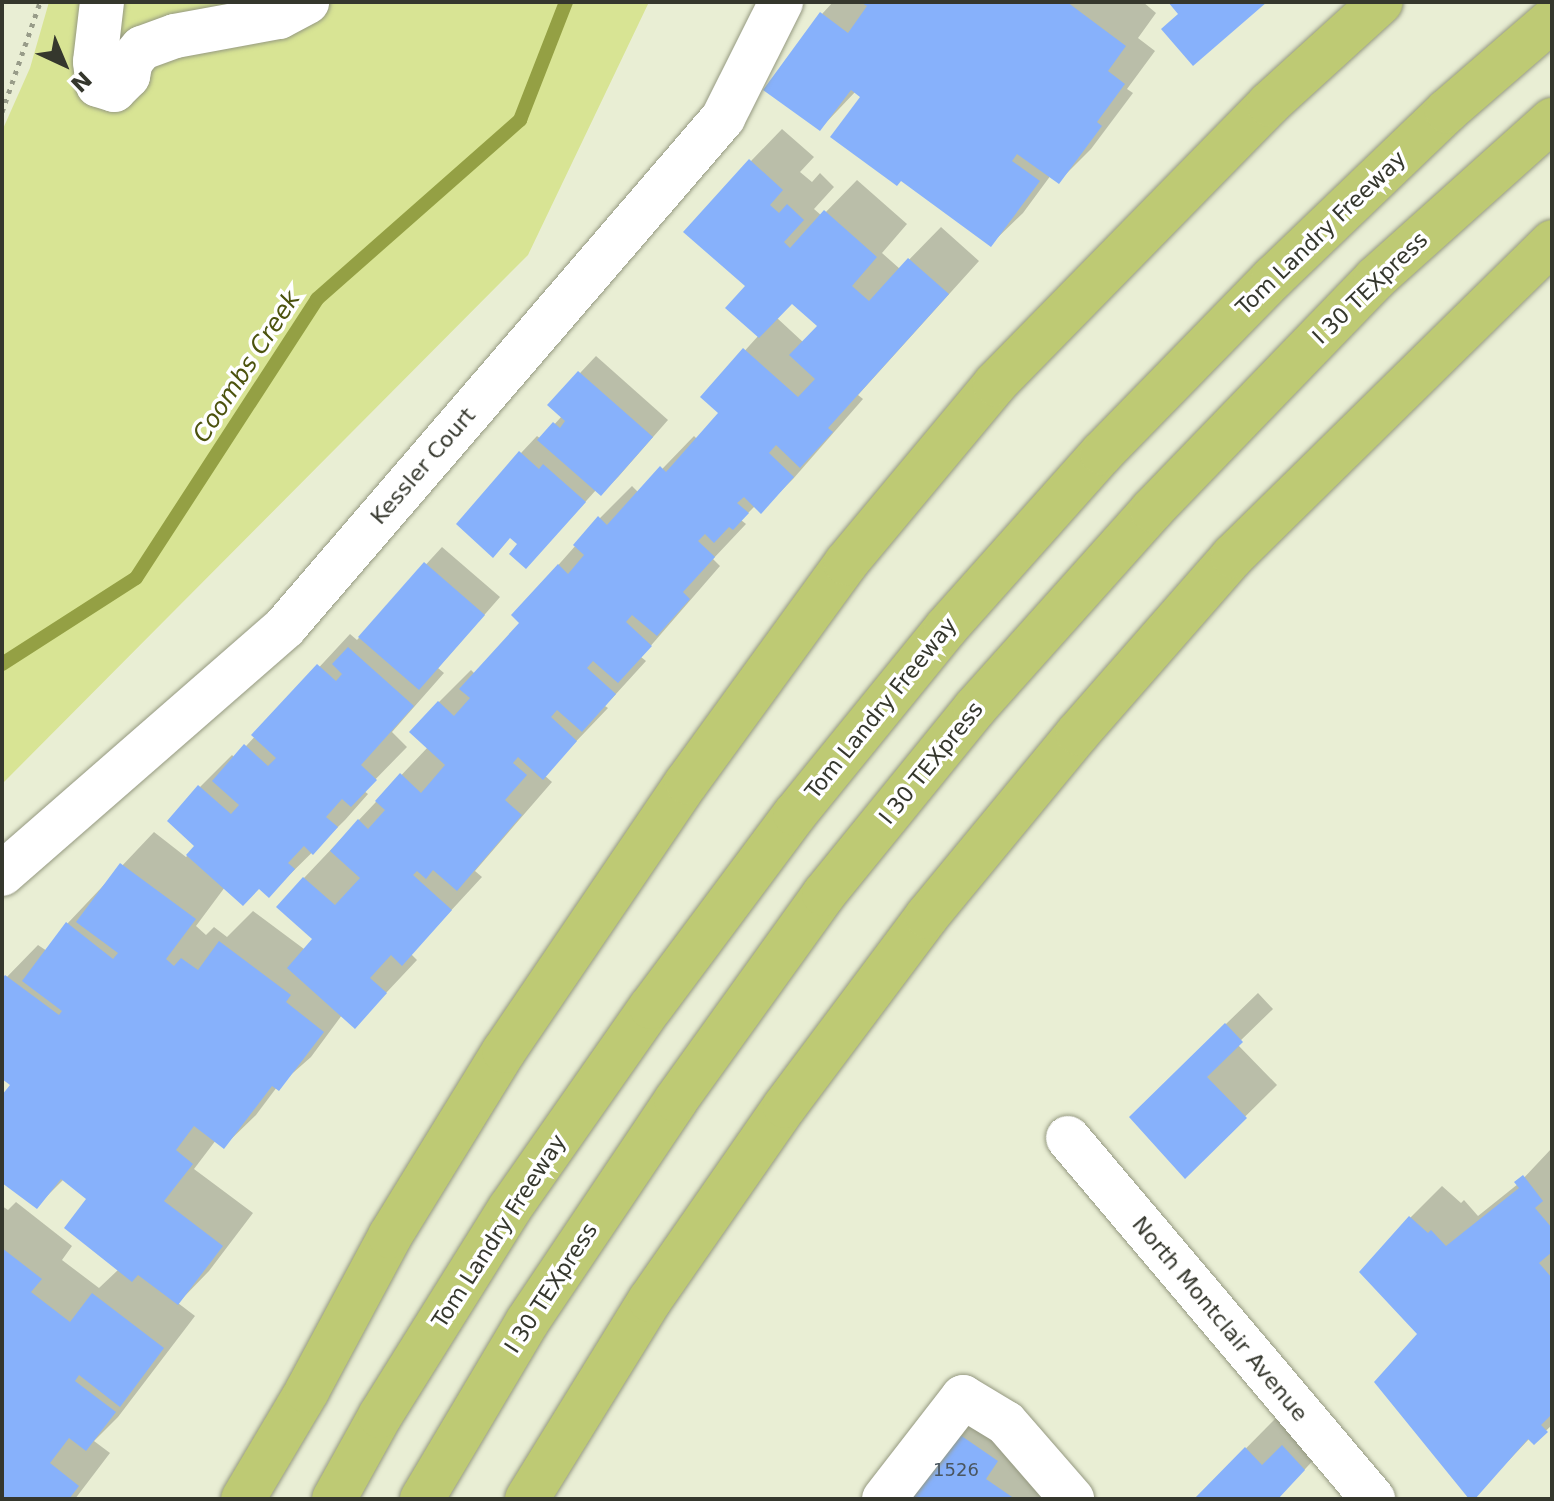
<!DOCTYPE html>
<html>
<head>
<meta charset="utf-8">
<style>
	body { margin:0 }
	#map { position:relative; width:1554px; height:1501px; overflow:hidden; background:#e9eed4; font-family:"DejaVu Sans",sans-serif }
	div>[style] { position:absolute }
	.green>* { inset:0; background:#d8e494 }
	.shadow>* { inset:0; background:#0003 }
	.stream>* { height:14px; margin:-7px; padding:0 7px; transform-origin:7px; border-radius:7px; background:#94a044 }
	.building>* { inset:0; background:#87b1fb }
	.path>* { height:5px; margin-top:-2.5px; transform-origin:0; background:repeating-linear-gradient(90deg,#989c89 0 4px,transparent 0 10px) }
	.roads { filter:drop-shadow(0 0 2px #959981) drop-shadow(0 0 2px #959981) }
	.minor>* { height:44px; margin:-22px; padding:0 22px; transform-origin:22px; border-radius:22px; background:#fff }
	.highway>* { height:44px; margin:-22px; padding:0 22px; transform-origin:22px; border-radius:22px; background:#beca74 }
	span { translate:-50% -50%; white-space:nowrap; text-align:center; line-height:1.15; -webkit-text-stroke:7px #fff; paint-order:stroke }
	.number-label { font-size:18px; color:#4a5660 }
	.number-label span { -webkit-text-stroke-width:0 }
	.street-label { font-size:22px; color:#35372d }
	.water-label { font-size:24px; color:#4c530e; font-style:italic }
	.frame { position:absolute; inset:0; border:4px solid #35372d; pointer-events:none }
	.north { position:absolute; left:24px; top:24px; width:80px; height:80px; -webkit-text-stroke:6px #fff; paint-order:stroke; rotate:136deg; font-size:22px; font-weight:700; line-height:32px; text-align:center; color:#35372d }
	.north::after { content:''; display:block; margin:auto; width:28px; height:36px; background:#35372d; clip-path:polygon(50% 0,100% 100%,50% 72%,0 100%) }
</style>
</head>
<body>
<div id="map">
	<div class="green">
		<div style="clip-path:polygon(49px 2px,649px 2px,528px 255px,2px 784px,2px 131px,30px 68px)"></div>
	</div>
	<div class="shadow">
		<div style="clip-path:polygon(833px 2px,1143px 2px,1156px 13px,1138px 38px,1155px 51px,1127px 89px,1133px 93px,1091px 149px,1059px 181px,1051px 175px,1023px 213px,991px 244px,856px 91px,820px 129px,822px 14px)"></div>
		<div style="clip-path:polygon(evenodd,782px 129px,814px 157px,800px 172px,812px 182px,820px 173px,834px 187px,814px 209px,822px 216px,857px 180px,907px 224px,882px 253px,900px 269px,941px 227px,979px 261px,858px 395px,863px 399px,793px 479px,761px 511px,755px 506px,741px 520px,746px 524px,713px 559px,720px 566px,641px 657px,646px 661px,605px 706px,608px 708px,544px 775px,552px 782px,475px 871px,482px 877px,411px 954px,417px 960px,354px 1027px,342px 1015px,311px 1057px,277px 1087px,256px 1115px,224px 1146px,216px 1140px,194px 1169px,253px 1213px,209px 1271px,178px 1303px,195px 1316px,118px 1417px,94px 1441px,110px 1453px,75px 1499px,2px 1499px,2px 1206px,8px 1210px,16px 1202px,72px 1246px,62px 1260px,99px 1288px,119px 1269px,89px 1199px,64px 1179px,37px 1206px,2px 1180px,2px 1098px,13px 1084px,2px 1076px,2px 982px,38px 945px,47px 951px,67px 924px,154px 832px,186px 857px,197px 846px,200px 787px,232px 755px,235px 758px,350px 634px,357px 640px,442px 547px,500px 597px,438px 668px,444px 673px,392px 732px,407px 747px,364px 791px,368px 794px,345px 820px,269px 895px,260px 887px,225px 887px,196px 926px,206px 935px,214px 927px,227px 937px,253px 911px,304px 949px,314px 939px,304px 878px,428px 747px,439px 702px,471px 670px,475px 674px,522px 623px,514px 615px,600px 518px,632px 486px,639px 493px,694px 436px,698px 440px,721px 413px,703px 397px,759px 335px,748px 285px,751px 161px,782px 129px,793px 302px,820px 326px,804px 343px,777px 318px,793px 302px)"></div>
		<div style="clip-path:polygon(596px 356px,668px 420px,618px 477px,601px 494px,596px 490px,542px 550px,520px 544px,511px 536px,458px 524px,521px 453px,537px 436px,541px 439px,562px 416px,550px 405px)"></div>
		<div style="clip-path:polygon(1258px 993px,1273px 1009px,1237px 1044px,1277px 1085px,1185px 1176px,1163px 1085px)"></div>
		<div style="clip-path:polygon(1552px 1148px,1552px 1425px,1534px 1442px,1530px 1438px,1472px 1499px,1420px 1333px,1410px 1218px,1442px 1186px,1461px 1203px,1464px 1200px,1478px 1216px,1518px 1184px)"></div>
		<div style="clip-path:polygon(983px 1397px,1084px 1499px,903px 1499px)"></div>
		<div style="clip-path:polygon(1278px 1416px,1336px 1436px,1277px 1499px,1196px 1499px)"></div>
	</div>
	<div class="stream">
		<div style="left:2px;top:664px;width:159px;rotate:-32.7deg"></div>
		<div style="left:136px;top:578px;width:333px;rotate:-57deg"></div>
		<div style="left:317px;top:299px;width:271px;rotate:-41.4deg"></div>
		<div style="left:520px;top:120px;width:127px;rotate:-68.7deg"></div>
	</div>
	<div class="building">
		<div style="clip-path:polygon(860px 2px,1067px 2px,1126px 46px,1108px 71px,1125px 84px,1097px 122px,1102px 126px,1059px 184px,1017px 154px,1012px 161px,1040px 181px,991px 247px,901px 181px,897px 186px,830px 137px,860px 97px,851px 90px,820px 131px,763px 90px,820px 12px,848px 33px,867px 6px)"></div>
		<div style="clip-path:polygon(1168px 2px,1267px 2px,1193px 66px,1161px 29px,1178px 14px)"></div>
		<div style="clip-path:polygon(749px 159px,783px 190px,770px 205px,779px 213px,787px 204px,804px 220px,784px 242px,790px 248px,824px 210px,877px 257px,852px 286px,869px 301px,908px 258px,949px 294px,828px 428px,833px 432px,800px 468px,776px 445px,769px 453px,794px 477px,761px 514px,744px 497px,737px 503px,749px 513px,733px 530px,729px 527px,714px 543px,705px 534px,698px 541px,715px 557px,683px 592px,690px 599px,657px 636px,632px 615px,626px 622px,652px 646px,618px 683px,593px 661px,587px 668px,616px 694px,582px 732px,557px 710px,551px 717px,577px 741px,543px 780px,518px 757px,513px 763px,527px 775px,505px 800px,522px 815px,457px 891px,433px 870px,426px 879px,417px 871px,413px 875px,452px 910px,402px 966px,391px 955px,370px 978px,387px 993px,355px 1029px,287px 968px,312px 939px,276px 907px,303px 877px,335px 905px,360px 878px,330px 851px,358px 819px,368px 829px,385px 810px,375px 801px,400px 773px,421px 793px,445px 765px,409px 732px,438px 701px,454px 716px,470px 698px,459px 689px,519px 623px,511px 615px,558px 564px,568px 574px,584px 555px,573px 545px,598px 516px,607px 525px,660px 466px,666px 472px,718px 413px,700px 397px,743px 348px,798px 397px,815px 379px,789px 355px,817px 326px,792px 304px,759px 338px,725px 308px,745px 286px,683px 232px)"></div>
		<div style="clip-path:polygon(578px 371px,653px 437px,601px 496px,537px 440px,553px 422px,560px 428px,565px 421px,547px 405px)"></div>
		<div style="clip-path:polygon(519px 451px,539px 469px,543px 464px,586px 502px,526px 569px,509px 554px,517px 544px,510px 538px,493px 558px,456px 524px)"></div>
		<div style="clip-path:polygon(424px 562px,485px 615px,419px 690px,358px 637px)"></div>
		<div style="clip-path:polygon(348px 647px,414px 706px,361px 765px,377px 780px,351px 807px,342px 799px,326px 817px,338px 827px,313px 855px,304px 846px,288px 863px,295px 869px,269px 898px,259px 889px,243px 906px,186px 855px,194px 846px,167px 821px,198px 785px,231px 814px,239px 805px,212px 781px,244px 744px,268px 766px,276px 758px,251px 735px,317px 664px,336px 681px,342px 674px,332px 664px)"></div>
		<div style="clip-path:polygon(120px 863px,196px 919px,166px 959px,174px 966px,181px 958px,198px 970px,219px 941px,291px 995px,286px 1002px,324px 1032px,279px 1091px,272px 1086px,224px 1149px,194px 1126px,176px 1150px,193px 1164px,164px 1201px,223px 1246px,178px 1305px,138px 1275px,132px 1282px,64px 1228px,86px 1199px,61px 1179px,37px 1209px,2px 1183px,2px 1095px,10px 1085px,2px 1079px,2px 979px,5px 975px,59px 1015px,62px 1011px,22px 981px,66px 922px,113px 959px,118px 953px,76px 922px)"></div>
		<div style="clip-path:polygon(1225px 1023px,1243px 1042px,1207px 1077px,1247px 1118px,1185px 1179px,1129px 1117px)"></div>
		<div style="clip-path:polygon(1523px 1175px,1543px 1201px,1535px 1208px,1552px 1228px,1552px 1252px,1539px 1263px,1552px 1278px,1552px 1414px,1541px 1425px,1548px 1432px,1534px 1445px,1528px 1439px,1475px 1499px,1469px 1499px,1374px 1382px,1417px 1334px,1359px 1272px,1409px 1216px,1428px 1233px,1431px 1230px,1446px 1246px,1519px 1188px,1514px 1182px)"></div>
		<div style="clip-path:polygon(2px 1248px,42px 1279px,31px 1292px,70px 1322px,92px 1293px,164px 1348px,120px 1407px,79px 1375px,75px 1381px,116px 1412px,86px 1451px,69px 1438px,50px 1463px,79px 1486px,69px 1499px,2px 1499px)"></div>
		<div style="clip-path:polygon(950px 1428px,998px 1461px,986px 1479px,1015px 1499px,900px 1499px)"></div>
		<div style="clip-path:polygon(1282px 1445px,1305px 1470px,1278px 1499px,1194px 1499px,1245px 1447px,1262px 1465px)"></div>
	</div>
	<div class="path">
		<div style="left:2px;top:112px;width:116px;rotate:-70.9deg"></div>
	</div>
	<div class="roads">
		<div class="minor">
			<div style="left:102px;top:2px;width:60px;rotate:96.7deg"></div>
			<div style="left:95px;top:62px;width:23px;rotate:83deg"></div>
			<div style="left:98px;top:85px;width:17px;rotate:17deg"></div>
			<div style="left:114px;top:90px;width:20px;rotate:-45deg"></div>
			<div style="left:128px;top:76px;width:15px;rotate:-79deg"></div>
			<div style="left:131px;top:61px;width:17px;rotate:-50deg"></div>
			<div style="left:142px;top:48px;width:35px;rotate:-20deg"></div>
			<div style="left:175px;top:36px;width:106px;rotate:-10.4deg"></div>
			<div style="left:279px;top:17px;width:32px;rotate:-28deg"></div>
			<div style="left:2px;top:874px;width:376px;rotate:-41.1deg"></div>
			<div style="left:285px;top:627px;width:672px;rotate:-49.29deg"></div>
			<div style="left:723px;top:118px;width:130px;rotate:-63.4deg"></div>
			<div style="left:1068px;top:1138px;width:473px;rotate:49.8deg"></div>
			<div style="left:884px;top:1499px;width:129px;rotate:-52.2deg"></div>
			<div style="left:963px;top:1397px;width:50px;rotate:31.2deg"></div>
			<div style="left:1006px;top:1423px;width:101px;rotate:49deg"></div>
		</div>
		<div class="highway">
			<div style="left:243px;top:1499px;width:126px;rotate:-59.3deg"></div>
			<div style="left:307px;top:1391px;width:176px;rotate:-61.8deg"></div>
			<div style="left:390px;top:1236px;width:217px;rotate:-58.4deg"></div>
			<div style="left:504px;top:1051px;width:325px;rotate:-55.8deg"></div>
			<div style="left:687px;top:782px;width:271px;rotate:-54deg"></div>
			<div style="left:846px;top:563px;width:233px;rotate:-50.2deg"></div>
			<div style="left:995px;top:384px;width:392px;rotate:-45.6deg"></div>
			<div style="left:1269px;top:104px;width:151px;rotate:-42.3deg"></div>
			<div style="left:334px;top:1499px;width:95px;rotate:-61deg"></div>
			<div style="left:380px;top:1416px;width:245px;rotate:-58deg"></div>
			<div style="left:510px;top:1208px;width:246px;rotate:-55deg"></div>
			<div style="left:651px;top:1007px;width:241px;rotate:-53.3deg"></div>
			<div style="left:795px;top:814px;width:240px;rotate:-50.9deg"></div>
			<div style="left:946px;top:628px;width:234px;rotate:-48.3deg"></div>
			<div style="left:1102px;top:453px;width:245px;rotate:-45.7deg"></div>
			<div style="left:1273px;top:278px;width:241px;rotate:-43.8deg"></div>
			<div style="left:1447px;top:111px;width:139px;rotate:-40.9deg"></div>
			<div style="left:422px;top:1499px;width:206px;rotate:-59.3deg"></div>
			<div style="left:527px;top:1322px;width:267px;rotate:-56.1deg"></div>
			<div style="left:676px;top:1100px;width:254px;rotate:-54.3deg"></div>
			<div style="left:824px;top:894px;width:240px;rotate:-50.9deg"></div>
			<div style="left:975px;top:708px;width:266px;rotate:-48.2deg"></div>
			<div style="left:1152px;top:510px;width:322px;rotate:-46deg"></div>
			<div style="left:1376px;top:278px;width:237px;rotate:-41.9deg"></div>
			<div style="left:527px;top:1499px;width:234px;rotate:-58.3deg"></div>
			<div style="left:650px;top:1300px;width:236px;rotate:-55.2deg"></div>
			<div style="left:785px;top:1106px;width:237px;rotate:-53.2deg"></div>
			<div style="left:927px;top:916px;width:237px;rotate:-50.5deg"></div>
			<div style="left:1078px;top:733px;width:235px;rotate:-48.8deg"></div>
			<div style="left:1233px;top:556px;width:448px;rotate:-44.5deg"></div>
		</div>
	</div>
	<div class="number-label">
		<span style="left:956px;top:1470px">1526</span>
	</div>
	<div class="street-label">
		<span style="left:1321px;top:233px;rotate:-44deg">Tom Landry Freeway</span>
		<span style="left:1370px;top:288px;rotate:-44deg">I 30 TEXpress</span>
		<span style="left:423px;top:466px;rotate:-49deg">Kessler Court</span>
		<span style="left:881px;top:708px;rotate:-51deg">Tom Landry Freeway</span>
		<span style="left:931px;top:763px;rotate:-51deg">I 30 TEXpress</span>
		<span style="left:499px;top:1231px;rotate:-57deg">Tom Landry Freeway</span>
		<span style="left:551px;top:1288px;rotate:-57deg">I 30 TEXpress</span>
		<span style="left:1220px;top:1319px;rotate:50deg">North Montclair Avenue</span>
	</div>
	<div class="water-label">
		<span style="left:247px;top:367px;rotate:-57deg">Coombs Creek</span>
	</div>
	<div class="frame"></div>
	<div class="north">N</div>
</div>
</body>
</html>
